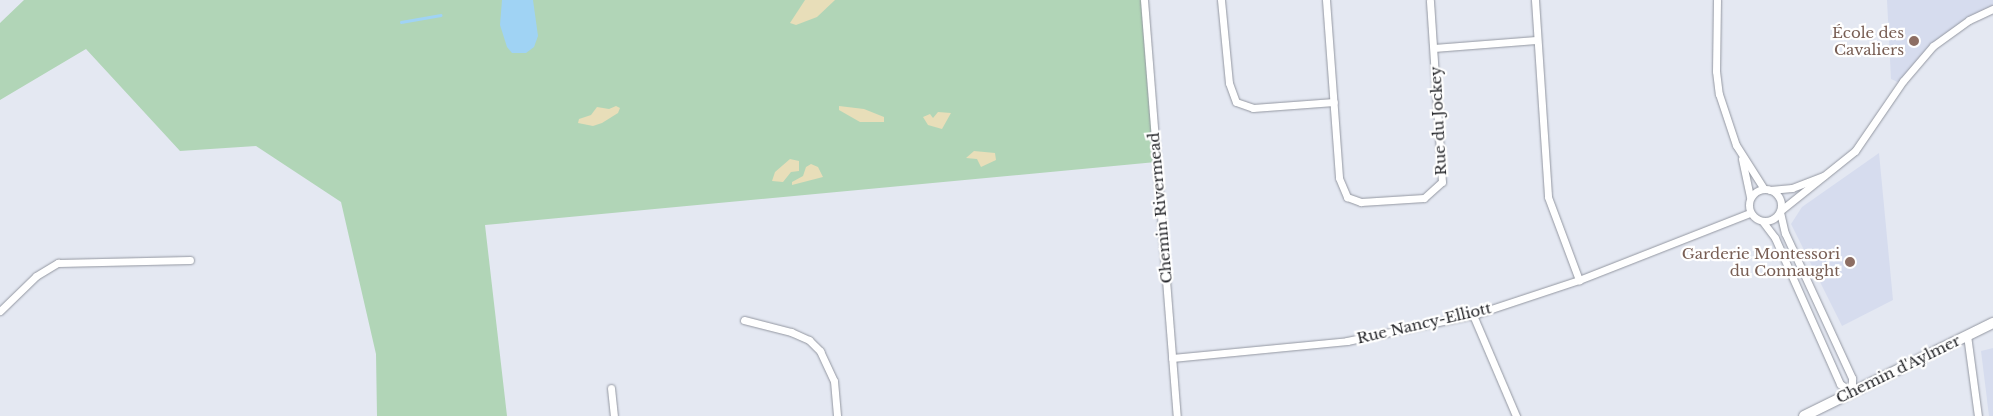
<!DOCTYPE html>
<html>
<head>
<meta charset="utf-8">
<style>
	body { margin:0 }
	#map { position:relative; width:1993px; height:416px; overflow:hidden; background:#e4e8f2; font-family:"Libre Baskerville",serif }
	div>[style] { position:absolute }
	.built>* { inset:0; background:#d6dcee }
	.green>* { inset:0; background:#b1d5b7 }
	.sand>* { inset:0; background:#e8deb9 }
	.water>* { inset:0; background:#a0d3f4 }
	.stream>* { height:2.5px; margin:-1.25px; padding:0 1.25px; transform-origin:1.25px; border-radius:1.25px; background:#a0d3f4 }
	.roads { filter:drop-shadow(0 0 1px #9397a1) drop-shadow(0 0 1px #9397a1) }
	.street>* { height:7px; margin:-3.5px; padding:0 3.5px; transform-origin:3.5px; border-radius:3.5px; background:#fff }
	.street>.ring { margin:-3.5px; padding:0; box-sizing:content-box; background:none; border:7px solid #fff; border-radius:50% }
	.secondary>* { height:10px; margin:-5px; padding:0 5px; transform-origin:5px; border-radius:5px; background:#fff }
	.dots>* { width:14px; height:14px; translate:-50% -50%; box-sizing:border-box; border:2px solid #fff; border-radius:50% }
	span { translate:-50% -50%; white-space:nowrap; text-align:center; line-height:1.15; -webkit-text-stroke:4.5px #fff; paint-order:stroke }
	.education-label { font-size:15px; color:#785e54 }
	.right { translate:-100% -50%; text-align:right }
	.street-label { font-size:15px; color:#242529 }
</style>
</head>
<body>
<div id="map">
	<div class="built">
		<div style="clip-path:polygon(1887px 0,1993px 0,1993px 9px,1947px 35px,1902px 84px,1891px 79px)"></div>
		<div style="clip-path:polygon(1879px 153px,1893px 300px,1842px 326px,1791px 224px,1802px 207px)"></div>
		<div style="clip-path:polygon(1993px 348px,1993px 416px,1989px 416px,1981px 351px)"></div>
	</div>
	<div class="green">
		<div style="clip-path:polygon(24px 0,1144px 0,1156px 162px,485px 225px,507px 416px,377px 416px,376px 354px,341px 202px,256px 146px,180px 151px,86px 49px,0 100px,0 23px)"></div>
	</div>
	<div class="sand">
		<div style="clip-path:polygon(805px 0,835px 0,817px 17px,796px 25px,790px 23px)"></div>
		<div style="clip-path:polygon(616px 106px,620px 108px,618px 113px,602px 123px,593px 126px,578px 123px,579px 119px,591px 115px,597px 107px,609px 109px)"></div>
		<div style="clip-path:polygon(839px 106px,864px 109px,884px 117px,884px 122px,860px 122px,839px 110px)"></div>
		<div style="clip-path:polygon(938px 112px,951px 113px,942px 129px,928px 125px,923px 117px,930px 114px,933px 118px)"></div>
		<div style="clip-path:polygon(974px 151px,995px 153px,996px 160px,981px 167px,977px 159px,966px 158px)"></div>
		<div style="clip-path:polygon(790px 159px,799px 161px,799px 171px,791px 172px,783px 182px,772px 181px,775px 172px)"></div>
		<div style="clip-path:polygon(811px 164px,818px 167px,823px 177px,792px 185px,792px 182px,803px 176px,806px 167px)"></div>
	</div>
	<div class="water">
		<div style="clip-path:polygon(502px 0,533px 0,538px 36px,534px 47px,526px 53px,512px 53px,507px 47px,500px 25px)"></div>
	</div>
	<div class="stream">
		<div style="left:401px;top:22px;width:40px;rotate:-10deg"></div>
	</div>
	<div class="roads">
		<div class="street">
			<div style="left:1144px;top:0;width:417px;rotate:85.5deg"></div>
			<div style="left:1221px;top:0;width:83px;rotate:84.5deg"></div>
			<div style="left:1229px;top:83px;width:20px;rotate:70deg"></div>
			<div style="left:1236px;top:102px;width:18px;rotate:19deg"></div>
			<div style="left:1253px;top:108px;width:81px;rotate:-4.2deg"></div>
			<div style="left:1326px;top:0;width:178px;rotate:85.8deg"></div>
			<div style="left:1339px;top:178px;width:21px;rotate:67deg"></div>
			<div style="left:1347px;top:197px;width:15px;rotate:20deg"></div>
			<div style="left:1361px;top:202px;width:63px;rotate:-3.6deg"></div>
			<div style="left:1424px;top:198px;width:24px;rotate:-42deg"></div>
			<div style="left:1442px;top:182px;width:182px;rotate:-93.8deg"></div>
			<div style="left:1535px;top:0;width:197px;rotate:86.2deg"></div>
			<div style="left:1548px;top:197px;width:89px;rotate:69.5deg"></div>
			<div style="left:1717px;top:0;width:71px;rotate:90.8deg"></div>
			<div style="left:1716px;top:71px;width:23px;rotate:83deg"></div>
			<div style="left:1719px;top:94px;width:54px;rotate:71.6deg"></div>
			<div style="left:1736px;top:145px;width:52px;rotate:57.5deg"></div>
			<div style="left:1434px;top:48px;width:102px;rotate:-4.5deg"></div>
			<div style="left:1742px;top:159px;width:39px;rotate:78deg"></div>
			<div class="ring" style="left:1749px;top:189px;width:25px;height:25px"></div>
			<div style="left:1770px;top:190px;width:22px;rotate:-5deg"></div>
			<div style="left:1792px;top:188px;width:34px;rotate:-21deg"></div>
			<div style="left:1780px;top:211px;width:96px;rotate:-38.7deg"></div>
			<div style="left:1855px;top:151px;width:85px;rotate:-55.6deg"></div>
			<div style="left:1903px;top:81px;width:46px;rotate:-49.4deg"></div>
			<div style="left:1933px;top:46px;width:44px;rotate:-35.8deg"></div>
			<div style="left:1969px;top:20px;width:26px;rotate:-25deg"></div>
			<div style="left:1780px;top:212px;width:22px;rotate:77deg"></div>
			<div style="left:1785px;top:233px;width:160px;rotate:65.2deg"></div>
			<div style="left:1852px;top:378px;width:14px;rotate:90deg"></div>
			<div style="left:1763px;top:222px;width:20px;rotate:53deg"></div>
			<div style="left:1775px;top:238px;width:160px;rotate:66deg"></div>
			<div style="left:1840px;top:384px;width:14px;rotate:34deg"></div>
			<div style="left:0;top:311px;width:50px;rotate:-44.2deg"></div>
			<div style="left:36px;top:276px;width:26px;rotate:-31deg"></div>
			<div style="left:58px;top:263px;width:132px;rotate:-1.3deg"></div>
			<div style="left:1473px;top:315px;width:110px;rotate:66.9deg"></div>
			<div style="left:744px;top:320px;width:49px;rotate:14.3deg"></div>
			<div style="left:791px;top:332px;width:20px;rotate:24deg"></div>
			<div style="left:809px;top:340px;width:16px;rotate:45deg"></div>
			<div style="left:820px;top:351px;width:33px;rotate:65deg"></div>
			<div style="left:834px;top:381px;width:35px;rotate:85deg"></div>
			<div style="left:1967px;top:335px;width:82px;rotate:82.3deg"></div>
			<div style="left:1172px;top:358px;width:176px;rotate:-5.5deg"></div>
			<div style="left:1347px;top:341px;width:129px;rotate:-11.7deg"></div>
			<div style="left:1473px;top:315px;width:112px;rotate:-18.3deg"></div>
			<div style="left:1579px;top:280px;width:184px;rotate:-21.4deg"></div>
			<div style="left:611px;top:388px;width:28px;rotate:84deg"></div>
		</div>
		<div class="secondary">
			<div style="left:1804px;top:416px;width:211px;rotate:-26.2deg"></div>
		</div>
	</div>
	<div class="dots">
		<div style="left:1914px;top:41px;background:#8d6e63"></div>
		<div style="left:1850px;top:262px;background:#8d6e63"></div>
	</div>
	<div class="education-label">
		<span class="right" style="left:1904px;top:41px">École des<br>Cavaliers</span>
		<span class="right" style="left:1840px;top:262px">Garderie Montessori<br>du Connaught</span>
	</div>
	<div class="street-label">
		<span style="left:1438px;top:121px;rotate:-93deg">Rue du Jockey</span>
		<span style="left:1160px;top:208px;rotate:-95deg">Chemin Rivermead</span>
		<span style="left:1424px;top:323px;rotate:-13deg">Rue Nancy-Elliott</span>
		<span style="left:1898px;top:369px;rotate:-26deg">Chemin d'Aylmer</span>
	</div>
</div>
</body>
</html>
